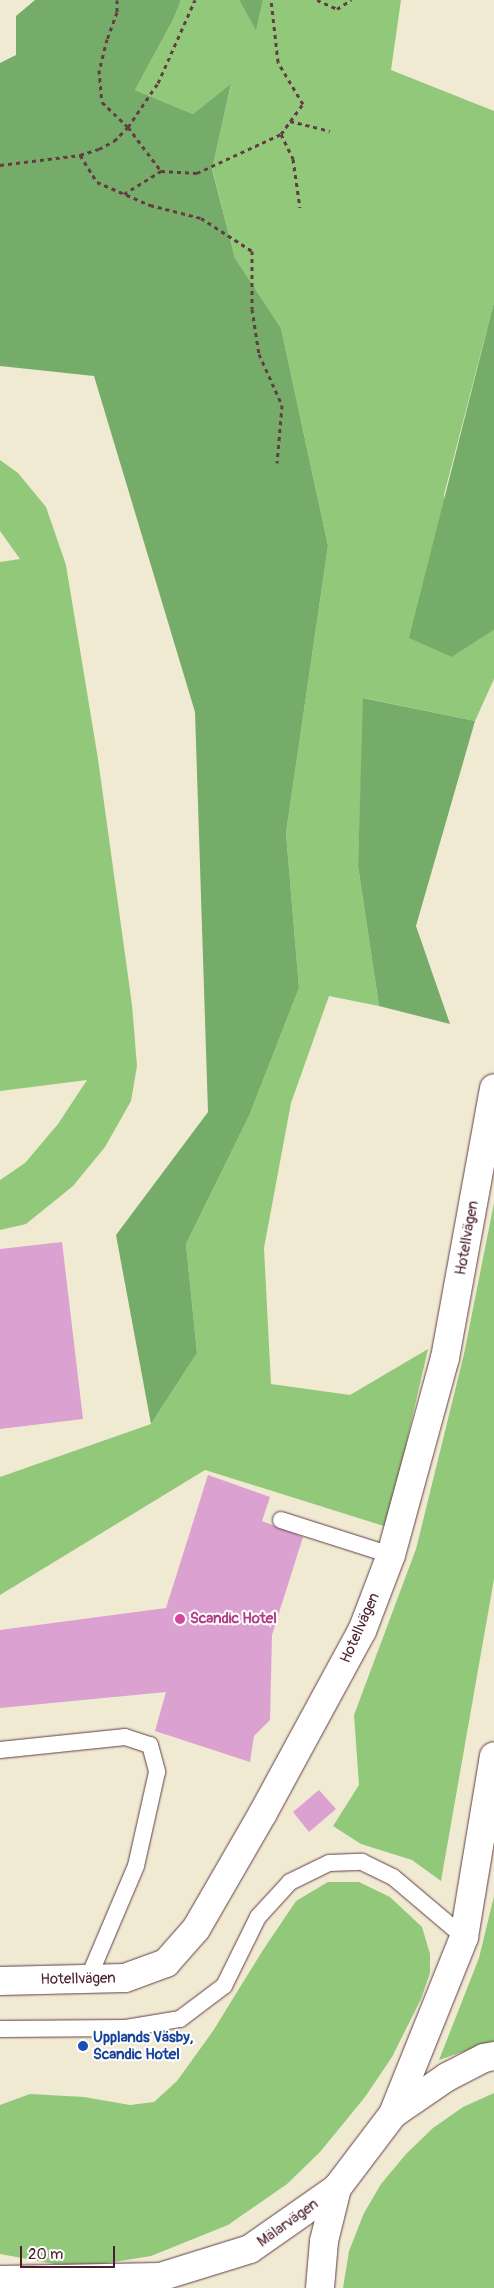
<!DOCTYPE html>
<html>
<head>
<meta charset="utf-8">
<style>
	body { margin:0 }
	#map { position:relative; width:494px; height:2288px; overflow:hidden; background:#f1ead3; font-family:Pangolin,sans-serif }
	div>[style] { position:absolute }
	.green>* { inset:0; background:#92c87a }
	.forest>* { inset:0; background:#75ac6a }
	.building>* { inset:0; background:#daa1d1 }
	.path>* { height:3px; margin-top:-1.5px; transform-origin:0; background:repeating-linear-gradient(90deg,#633d44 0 4px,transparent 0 8px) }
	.roads { filter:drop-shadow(0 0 1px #633d44) drop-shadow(0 0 1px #633d44) }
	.lane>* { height:16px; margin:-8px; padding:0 8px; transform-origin:8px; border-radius:8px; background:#fff }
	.street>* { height:28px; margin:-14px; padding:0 14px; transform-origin:14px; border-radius:14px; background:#fff }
	.secondary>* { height:28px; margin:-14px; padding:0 14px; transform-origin:14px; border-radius:14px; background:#fff }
	.highway>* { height:28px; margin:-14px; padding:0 14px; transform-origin:14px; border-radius:14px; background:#fff }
	.dots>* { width:14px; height:14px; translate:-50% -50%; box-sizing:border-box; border:2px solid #fff; border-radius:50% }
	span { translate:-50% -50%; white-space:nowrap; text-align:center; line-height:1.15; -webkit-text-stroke:4px #fff; paint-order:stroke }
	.street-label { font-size:15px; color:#4a1f2b }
	.hotel-label { font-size:15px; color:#b23c85; font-weight:700 }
	.left { translate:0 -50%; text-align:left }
	.transit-label { font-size:15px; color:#164399; font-weight:700 }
	.scale { position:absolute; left:20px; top:2246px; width:95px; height:22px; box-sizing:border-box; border:2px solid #4a1f2b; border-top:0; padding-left:6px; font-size:15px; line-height:18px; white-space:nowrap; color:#4a1f2b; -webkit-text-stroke:4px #fff; paint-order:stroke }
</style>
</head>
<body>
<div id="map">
	<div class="green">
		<div style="clip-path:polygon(181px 0,239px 0,256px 31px,263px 0,401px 0,391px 70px,494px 111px,494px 302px,444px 495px,452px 657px,494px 630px,494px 679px,475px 721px,364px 698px,358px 866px,379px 1006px,329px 996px,291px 1103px,264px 1248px,271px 1384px,350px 1395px,428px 1349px,387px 1527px,205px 1470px,0 1595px,0 1477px,151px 1424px,197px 1353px,186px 1244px,249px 1116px,299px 988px,286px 833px,328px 546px,281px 328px,235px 258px,212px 168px,231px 85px,193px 114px,135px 90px,174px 18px)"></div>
		<div style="clip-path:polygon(0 460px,18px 473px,46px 507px,66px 565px,98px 759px,132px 1005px,137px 1066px,131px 1101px,105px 1147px,73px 1186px,26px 1224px,0 1230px,0 1180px,25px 1163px,58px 1124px,87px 1080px,0 1091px,0 562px,20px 559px,0 531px)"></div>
		<div style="clip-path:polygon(494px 1203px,494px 1579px,441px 1881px,412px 1860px,361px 1844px,333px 1826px,359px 1785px,354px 1715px,416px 1549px,464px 1354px)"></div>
		<div style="clip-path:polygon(328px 1882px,359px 1882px,390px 1897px,422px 1927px,430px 1954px,430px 1973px,421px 1999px,392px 2057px,365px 2097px,320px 2152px,287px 2184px,228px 2225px,151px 2256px,76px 2268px,0 2254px,0 2105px,30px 2094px,84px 2097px,130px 2105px,154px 2102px,177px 2081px,213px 2031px,263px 1950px,296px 1901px)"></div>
		<div style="clip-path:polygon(494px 1896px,494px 2041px,439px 2060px,479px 1958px)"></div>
		<div style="clip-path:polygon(494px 2093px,494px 2288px,343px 2288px,349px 2251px,364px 2213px,381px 2184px,406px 2154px,433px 2128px,463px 2107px)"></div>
	</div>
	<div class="forest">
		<div style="clip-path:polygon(35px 0,181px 0,174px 18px,135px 90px,193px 114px,231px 84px,212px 169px,235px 258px,281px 328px,328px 546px,286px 833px,299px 988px,249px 1116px,186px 1244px,197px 1353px,151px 1424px,116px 1235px,208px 1112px,195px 712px,94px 376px,0 366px,0 63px,16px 55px,16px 16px)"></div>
		<div style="clip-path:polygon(239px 0,263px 0,256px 31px)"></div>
		<div style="clip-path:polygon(494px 302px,494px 630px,452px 657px,409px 638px)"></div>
		<div style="clip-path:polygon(363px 698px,475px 721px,416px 926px,450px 1024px,379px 1006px,358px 866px)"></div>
	</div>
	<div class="building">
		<div style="clip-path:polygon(62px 1242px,83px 1419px,0 1429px,0 1249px)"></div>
		<div style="clip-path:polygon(208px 1475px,270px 1497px,262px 1521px,303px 1537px,272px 1635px,270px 1720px,254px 1736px,250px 1762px,155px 1731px,166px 1692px,0 1708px,0 1630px,166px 1608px)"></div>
		<div style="clip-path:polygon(319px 1790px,336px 1809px,309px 1832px,293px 1812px)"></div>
	</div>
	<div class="path">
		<div style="left:117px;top:0;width:12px;rotate:90deg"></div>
		<div style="left:117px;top:12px;width:29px;rotate:110deg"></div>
		<div style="left:107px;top:39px;width:32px;rotate:104deg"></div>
		<div style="left:99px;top:70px;width:32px;rotate:85deg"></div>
		<div style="left:102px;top:102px;width:36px;rotate:44deg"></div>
		<div style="left:128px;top:127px;width:55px;rotate:53.1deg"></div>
		<div style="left:161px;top:171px;width:36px;rotate:3deg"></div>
		<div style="left:197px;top:173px;width:93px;rotate:-24.9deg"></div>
		<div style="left:281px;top:134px;width:37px;rotate:-54deg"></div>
		<div style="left:303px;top:104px;width:49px;rotate:-120.8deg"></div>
		<div style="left:278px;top:62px;width:62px;rotate:-96.4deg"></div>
		<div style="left:317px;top:0;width:22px;rotate:24deg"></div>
		<div style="left:337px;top:9px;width:17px;rotate:-33deg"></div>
		<div style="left:290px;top:121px;width:41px;rotate:14deg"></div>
		<div style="left:281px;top:134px;width:28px;rotate:64deg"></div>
		<div style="left:293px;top:159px;width:49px;rotate:81.9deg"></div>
		<div style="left:80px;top:155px;width:32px;rotate:58deg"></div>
		<div style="left:97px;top:182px;width:58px;rotate:23.5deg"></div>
		<div style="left:150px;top:205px;width:53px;rotate:14.3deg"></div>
		<div style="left:201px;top:218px;width:61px;rotate:32.9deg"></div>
		<div style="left:252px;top:251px;width:58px;rotate:90deg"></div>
		<div style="left:252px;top:309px;width:46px;rotate:81.2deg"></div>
		<div style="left:259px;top:354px;width:56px;rotate:65.7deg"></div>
		<div style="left:282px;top:405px;width:58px;rotate:94.9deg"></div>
		<div style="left:0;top:165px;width:81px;rotate:-7.1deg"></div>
		<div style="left:80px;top:155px;width:20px;rotate:-18deg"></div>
		<div style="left:99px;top:149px;width:17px;rotate:-28deg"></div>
		<div style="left:114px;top:141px;width:20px;rotate:-45deg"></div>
		<div style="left:128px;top:127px;width:53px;rotate:-55.7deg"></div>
		<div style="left:158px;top:83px;width:91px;rotate:-66deg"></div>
		<div style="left:124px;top:194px;width:44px;rotate:-31.9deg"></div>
	</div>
	<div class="roads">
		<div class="lane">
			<div style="left:281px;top:1520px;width:115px;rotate:17.7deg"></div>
			<div style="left:0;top:1750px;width:126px;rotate:-5.9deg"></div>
			<div style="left:125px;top:1737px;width:26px;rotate:18deg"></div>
			<div style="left:150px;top:1745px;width:28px;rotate:75deg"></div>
			<div style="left:157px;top:1772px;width:96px;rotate:102.6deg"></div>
			<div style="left:136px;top:1866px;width:123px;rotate:113deg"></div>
			<div style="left:0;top:2029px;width:126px;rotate:-0.5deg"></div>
			<div style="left:126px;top:2028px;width:55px;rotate:-9.5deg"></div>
			<div style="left:180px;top:2019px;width:55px;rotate:-36.9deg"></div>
			<div style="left:224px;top:1986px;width:77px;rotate:-63.8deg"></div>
			<div style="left:258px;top:1917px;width:47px;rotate:-47.6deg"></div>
			<div style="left:290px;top:1882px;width:43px;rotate:-26deg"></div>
			<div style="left:329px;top:1863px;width:33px;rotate:-2deg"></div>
			<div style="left:362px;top:1862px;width:34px;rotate:26deg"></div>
			<div style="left:393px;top:1877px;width:93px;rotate:40.2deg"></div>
		</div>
		<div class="street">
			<div style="left:0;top:1981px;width:125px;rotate:-1.4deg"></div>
			<div style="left:125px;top:1978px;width:44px;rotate:-20.1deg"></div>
			<div style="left:166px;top:1963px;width:45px;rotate:-48.6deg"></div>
			<div style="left:196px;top:1929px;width:134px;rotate:-60deg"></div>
			<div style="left:263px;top:1813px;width:207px;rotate:-61.5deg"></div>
			<div style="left:362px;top:1631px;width:81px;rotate:-69.1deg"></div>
			<div style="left:391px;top:1555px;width:204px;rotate:-74.7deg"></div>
			<div style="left:445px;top:1358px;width:274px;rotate:-79.7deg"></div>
		</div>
		<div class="secondary">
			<div style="left:0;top:2280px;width:160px;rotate:-1.1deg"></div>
			<div style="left:160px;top:2277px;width:94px;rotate:-17.3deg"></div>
			<div style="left:250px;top:2249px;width:106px;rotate:-35deg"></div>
			<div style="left:320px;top:2288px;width:47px;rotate:-85.1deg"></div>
			<div style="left:324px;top:2241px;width:55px;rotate:-76.2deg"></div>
			<div style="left:337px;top:2188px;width:93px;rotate:-52.9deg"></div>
			<div style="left:393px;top:2114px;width:65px;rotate:-34.4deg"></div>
			<div style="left:447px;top:2077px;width:42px;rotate:-27.2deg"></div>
			<div style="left:484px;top:2058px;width:10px;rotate:-11deg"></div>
		</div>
		<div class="highway">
			<div style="left:393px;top:2114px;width:191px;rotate:-68.1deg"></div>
			<div style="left:464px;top:1937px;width:183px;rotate:-80.6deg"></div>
		</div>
	</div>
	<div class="dots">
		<div style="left:180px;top:1619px;background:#d1479c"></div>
		<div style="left:83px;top:2046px;background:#1a4fb4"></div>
	</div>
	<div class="street-label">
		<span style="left:467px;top:1238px;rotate:-80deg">Hotellvägen</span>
		<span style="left:360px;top:1628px;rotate:-66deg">Hotellvägen</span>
		<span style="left:78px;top:1979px;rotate:-1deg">Hotellvägen</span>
		<span style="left:288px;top:2223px;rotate:-36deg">Mälarvägen</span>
	</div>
	<div class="hotel-label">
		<span class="left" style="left:190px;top:1619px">Scandic Hotel</span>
	</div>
	<div class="transit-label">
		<span class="left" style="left:93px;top:2046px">Upplands Väsby,<br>Scandic Hotel</span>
	</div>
	<div class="scale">20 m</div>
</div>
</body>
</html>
